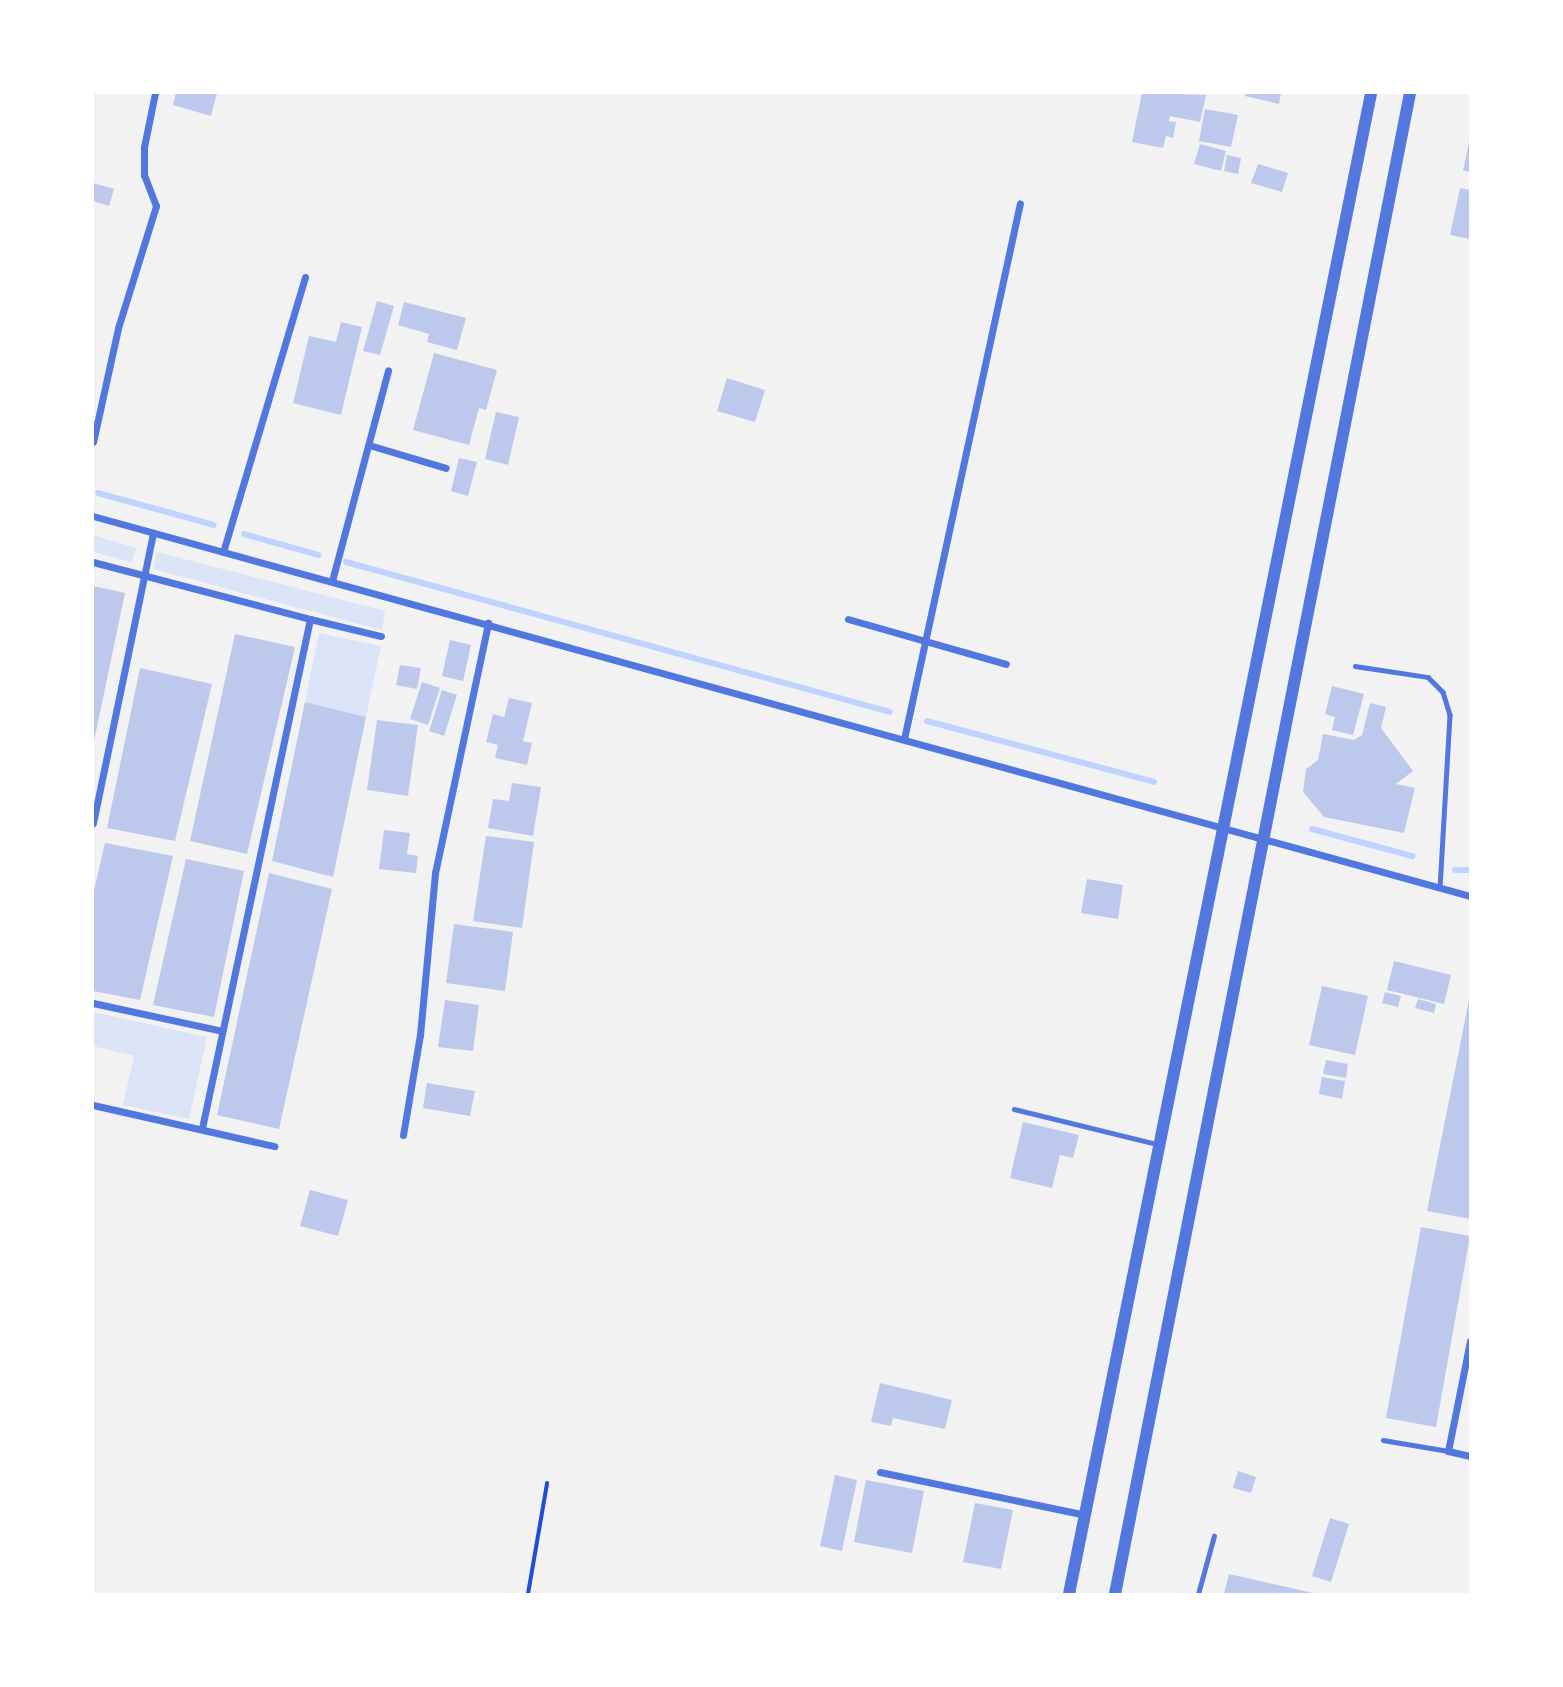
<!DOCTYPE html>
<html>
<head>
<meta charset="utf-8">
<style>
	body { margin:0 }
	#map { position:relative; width:1563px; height:1687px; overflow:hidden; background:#f2f2f2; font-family:"Public Sans",sans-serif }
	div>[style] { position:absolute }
	.green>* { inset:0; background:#dbe4f7 }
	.stream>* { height:6px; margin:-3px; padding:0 3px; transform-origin:3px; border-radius:3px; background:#bfd3fe }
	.building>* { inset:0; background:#bdc9ec }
	.path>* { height:3.5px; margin:-1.75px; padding:0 1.75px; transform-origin:1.75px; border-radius:1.75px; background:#1d4ed8 }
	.service>* { height:4.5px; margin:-2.25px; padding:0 2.25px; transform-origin:2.25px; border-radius:2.25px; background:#5277de }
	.minor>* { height:7px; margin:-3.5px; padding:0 3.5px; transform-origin:3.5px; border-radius:3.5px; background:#5277de }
	.tertiary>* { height:12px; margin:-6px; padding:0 6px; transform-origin:6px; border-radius:6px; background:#5277de }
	span { translate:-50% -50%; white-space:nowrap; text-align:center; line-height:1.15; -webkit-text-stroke:5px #fff; paint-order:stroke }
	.frame { position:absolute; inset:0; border:94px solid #fff; pointer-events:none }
</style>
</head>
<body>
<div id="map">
	<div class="green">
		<div style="clip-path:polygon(93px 535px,136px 548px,132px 562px,93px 552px)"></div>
		<div style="clip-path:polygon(157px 552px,385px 611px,382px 630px,153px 569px)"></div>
		<div style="clip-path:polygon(319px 633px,381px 646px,366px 717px,305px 702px)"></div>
		<div style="clip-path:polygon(93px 1012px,207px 1037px,189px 1119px,123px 1105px,134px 1056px,93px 1046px)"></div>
	</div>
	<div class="stream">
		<div style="left:98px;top:493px;width:120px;rotate:15.4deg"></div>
		<div style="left:244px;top:534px;width:77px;rotate:15.8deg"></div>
		<div style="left:346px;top:562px;width:564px;rotate:15.42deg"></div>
		<div style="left:927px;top:721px;width:235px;rotate:15deg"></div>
		<div style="left:1312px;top:829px;width:104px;rotate:15.1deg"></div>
		<div style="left:1455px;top:870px;width:15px"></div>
	</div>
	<div class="building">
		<div style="clip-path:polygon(176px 93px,217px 93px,211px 116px,173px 105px)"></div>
		<div style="clip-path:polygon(1142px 93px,1206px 95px,1200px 122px,1170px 116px,1169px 121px,1176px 122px,1173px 138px,1166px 136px,1163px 148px,1132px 142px)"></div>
		<div style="clip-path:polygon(1246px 93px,1281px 93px,1279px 104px,1245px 96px)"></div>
		<div style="clip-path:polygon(1205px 109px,1238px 115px,1231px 147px,1199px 141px)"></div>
		<div style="clip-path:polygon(1469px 142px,1470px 142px,1470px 172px,1463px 170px)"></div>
		<div style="clip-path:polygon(1200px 144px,1226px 151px,1221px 171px,1194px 164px)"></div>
		<div style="clip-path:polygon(1227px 155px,1241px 158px,1238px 174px,1224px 171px)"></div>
		<div style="clip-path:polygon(1258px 164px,1288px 173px,1282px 192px,1251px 183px)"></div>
		<div style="clip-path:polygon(93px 183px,114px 189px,109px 206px,93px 201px)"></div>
		<div style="clip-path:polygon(1460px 188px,1470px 190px,1470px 239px,1450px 235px)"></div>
		<div style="clip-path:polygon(377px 301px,394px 306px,380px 355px,363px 351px)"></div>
		<div style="clip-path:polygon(404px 302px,466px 318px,457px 350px,427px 342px,429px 334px,398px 325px)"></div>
		<div style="clip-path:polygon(341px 322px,362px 327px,341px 415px,293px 403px,309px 336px,336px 342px)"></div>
		<div style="clip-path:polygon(434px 353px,497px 370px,486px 410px,479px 408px,469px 445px,413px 430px)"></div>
		<div style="clip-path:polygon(727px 378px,765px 390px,755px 422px,717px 411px)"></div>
		<div style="clip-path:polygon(496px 412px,519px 417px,508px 465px,485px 459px)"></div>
		<div style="clip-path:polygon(459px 458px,477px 462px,468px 496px,451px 491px)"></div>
		<div style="clip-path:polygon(93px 586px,125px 593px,94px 741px,93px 741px)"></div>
		<div style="clip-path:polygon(235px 634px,295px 647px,247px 854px,190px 841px)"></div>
		<div style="clip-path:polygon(450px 640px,471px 645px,463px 681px,442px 676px)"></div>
		<div style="clip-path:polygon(400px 665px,421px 668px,417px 689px,396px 685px)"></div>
		<div style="clip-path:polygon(140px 668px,212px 684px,175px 841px,107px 828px)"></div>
		<div style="clip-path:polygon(422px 682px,440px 688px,428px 725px,410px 719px)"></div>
		<div style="clip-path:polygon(1332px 686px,1364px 694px,1353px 735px,1332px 730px,1335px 717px,1325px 714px)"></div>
		<div style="clip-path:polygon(442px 690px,457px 695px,444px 736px,429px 731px)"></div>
		<div style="clip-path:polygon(509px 698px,532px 703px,523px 741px,532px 743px,527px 765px,495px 758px,498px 745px,486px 742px,493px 714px,504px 717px)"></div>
		<div style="clip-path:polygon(305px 702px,366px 717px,333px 877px,272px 861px)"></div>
		<div style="clip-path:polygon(1370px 703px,1386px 707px,1381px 728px,1413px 771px,1396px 784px,1415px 788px,1404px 833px,1324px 817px,1303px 792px,1306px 769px,1318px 760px,1323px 734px,1354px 740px,1362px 735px)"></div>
		<div style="clip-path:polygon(377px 720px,418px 725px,408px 796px,367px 790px)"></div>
		<div style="clip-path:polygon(512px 783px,541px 787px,533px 836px,488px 828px,493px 799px,509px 801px)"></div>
		<div style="clip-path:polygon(384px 830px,410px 833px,407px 854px,418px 856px,416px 873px,379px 869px)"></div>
		<div style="clip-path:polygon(486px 836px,534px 842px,522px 928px,473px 921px)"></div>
		<div style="clip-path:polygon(105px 843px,173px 856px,140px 1000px,93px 991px,93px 895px)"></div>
		<div style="clip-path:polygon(186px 859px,244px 871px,214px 1017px,153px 1005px)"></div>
		<div style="clip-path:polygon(269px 873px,332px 889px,279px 1129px,217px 1115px)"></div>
		<div style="clip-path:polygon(1087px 879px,1123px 885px,1118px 919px,1081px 913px)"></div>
		<div style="clip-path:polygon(454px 924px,513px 932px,505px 991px,446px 983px)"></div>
		<div style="clip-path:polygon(1394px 961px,1451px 975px,1444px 1004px,1387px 990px)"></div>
		<div style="clip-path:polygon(1322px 986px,1368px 996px,1355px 1055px,1309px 1045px)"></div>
		<div style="clip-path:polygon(1385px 992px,1401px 996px,1398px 1007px,1382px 1003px)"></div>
		<div style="clip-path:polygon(1470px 995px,1470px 1219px,1427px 1211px)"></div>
		<div style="clip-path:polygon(1418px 999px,1436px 1004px,1434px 1013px,1415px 1008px)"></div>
		<div style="clip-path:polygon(445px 1000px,479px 1005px,473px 1051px,438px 1047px)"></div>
		<div style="clip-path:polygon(1326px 1060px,1348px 1064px,1346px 1078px,1323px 1074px)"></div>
		<div style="clip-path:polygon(1322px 1077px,1345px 1081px,1342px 1099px,1319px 1094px)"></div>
		<div style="clip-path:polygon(427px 1083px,475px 1091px,470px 1116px,423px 1108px)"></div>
		<div style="clip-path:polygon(1023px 1122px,1079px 1135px,1073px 1158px,1060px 1155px,1052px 1188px,1010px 1178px)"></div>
		<div style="clip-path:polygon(310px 1190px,348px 1200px,338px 1236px,300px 1226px)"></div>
		<div style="clip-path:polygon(1421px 1227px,1470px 1236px,1436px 1427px,1386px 1418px)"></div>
		<div style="clip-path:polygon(880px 1383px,952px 1400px,945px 1429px,893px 1418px,891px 1426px,871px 1422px)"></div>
		<div style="clip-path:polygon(1238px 1471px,1256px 1477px,1251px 1493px,1233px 1488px)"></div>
		<div style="clip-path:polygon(835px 1475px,857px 1480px,842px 1551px,820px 1546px)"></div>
		<div style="clip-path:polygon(866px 1480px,924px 1491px,912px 1553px,854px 1542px)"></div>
		<div style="clip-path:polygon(975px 1503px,1013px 1510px,1001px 1569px,963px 1562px)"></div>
		<div style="clip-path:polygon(1330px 1518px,1349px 1524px,1331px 1582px,1312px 1576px)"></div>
		<div style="clip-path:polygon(1229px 1574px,1313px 1593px,1313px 1594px,1224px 1594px)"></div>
	</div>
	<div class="path">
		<div style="left:528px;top:1594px;width:112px;rotate:-80.2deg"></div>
	</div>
	<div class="service">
		<div style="left:1355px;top:666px;width:74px;rotate:8.6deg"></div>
		<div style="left:1428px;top:677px;width:21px;rotate:45deg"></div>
		<div style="left:1443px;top:692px;width:24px;rotate:73deg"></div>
		<div style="left:1450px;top:715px;width:172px;rotate:93.3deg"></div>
		<div style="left:1014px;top:1109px;width:147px;rotate:13.8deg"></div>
		<div style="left:1383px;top:1440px;width:66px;rotate:9.6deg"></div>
		<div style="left:1198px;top:1594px;width:60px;rotate:-74.6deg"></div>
	</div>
	<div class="minor">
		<div style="left:93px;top:442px;width:117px;rotate:-77.6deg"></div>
		<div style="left:118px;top:328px;width:128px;rotate:-72.7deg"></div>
		<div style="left:156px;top:206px;width:33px;rotate:-111deg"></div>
		<div style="left:144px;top:175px;width:28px;rotate:-90deg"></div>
		<div style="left:144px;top:147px;width:55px;rotate:-78.5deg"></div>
		<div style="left:369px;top:445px;width:80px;rotate:16.6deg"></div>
		<div style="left:93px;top:516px;width:1428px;rotate:15.43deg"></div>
		<div style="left:223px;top:552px;width:287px;rotate:-73.4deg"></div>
		<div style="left:93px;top:562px;width:224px;rotate:14.7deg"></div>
		<div style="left:310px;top:619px;width:520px;rotate:101.98deg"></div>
		<div style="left:332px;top:581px;width:218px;rotate:-75.1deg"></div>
		<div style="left:310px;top:619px;width:73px;rotate:13.5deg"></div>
		<div style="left:848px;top:619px;width:164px;rotate:15.9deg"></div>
		<div style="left:904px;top:739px;width:548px;rotate:-77.79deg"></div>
		<div style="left:93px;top:823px;width:296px;rotate:-78.3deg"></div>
		<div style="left:93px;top:1003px;width:132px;rotate:12.2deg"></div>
		<div style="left:93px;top:1105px;width:186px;rotate:12.8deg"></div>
		<div style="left:403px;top:1135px;width:101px;rotate:-80.4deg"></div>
		<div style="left:420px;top:1035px;width:163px;rotate:-84.7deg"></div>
		<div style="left:435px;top:873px;width:256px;rotate:-78deg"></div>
		<div style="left:1470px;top:1341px;width:112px;rotate:101.3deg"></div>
		<div style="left:1448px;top:1451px;width:23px;rotate:13deg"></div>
		<div style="left:880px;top:1472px;width:209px;rotate:11.8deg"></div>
	</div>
	<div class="tertiary">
		<div style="left:1069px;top:1594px;width:1531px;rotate:-78.62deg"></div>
		<div style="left:1115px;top:1594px;width:1530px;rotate:-78.88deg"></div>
	</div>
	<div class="frame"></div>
</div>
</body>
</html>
